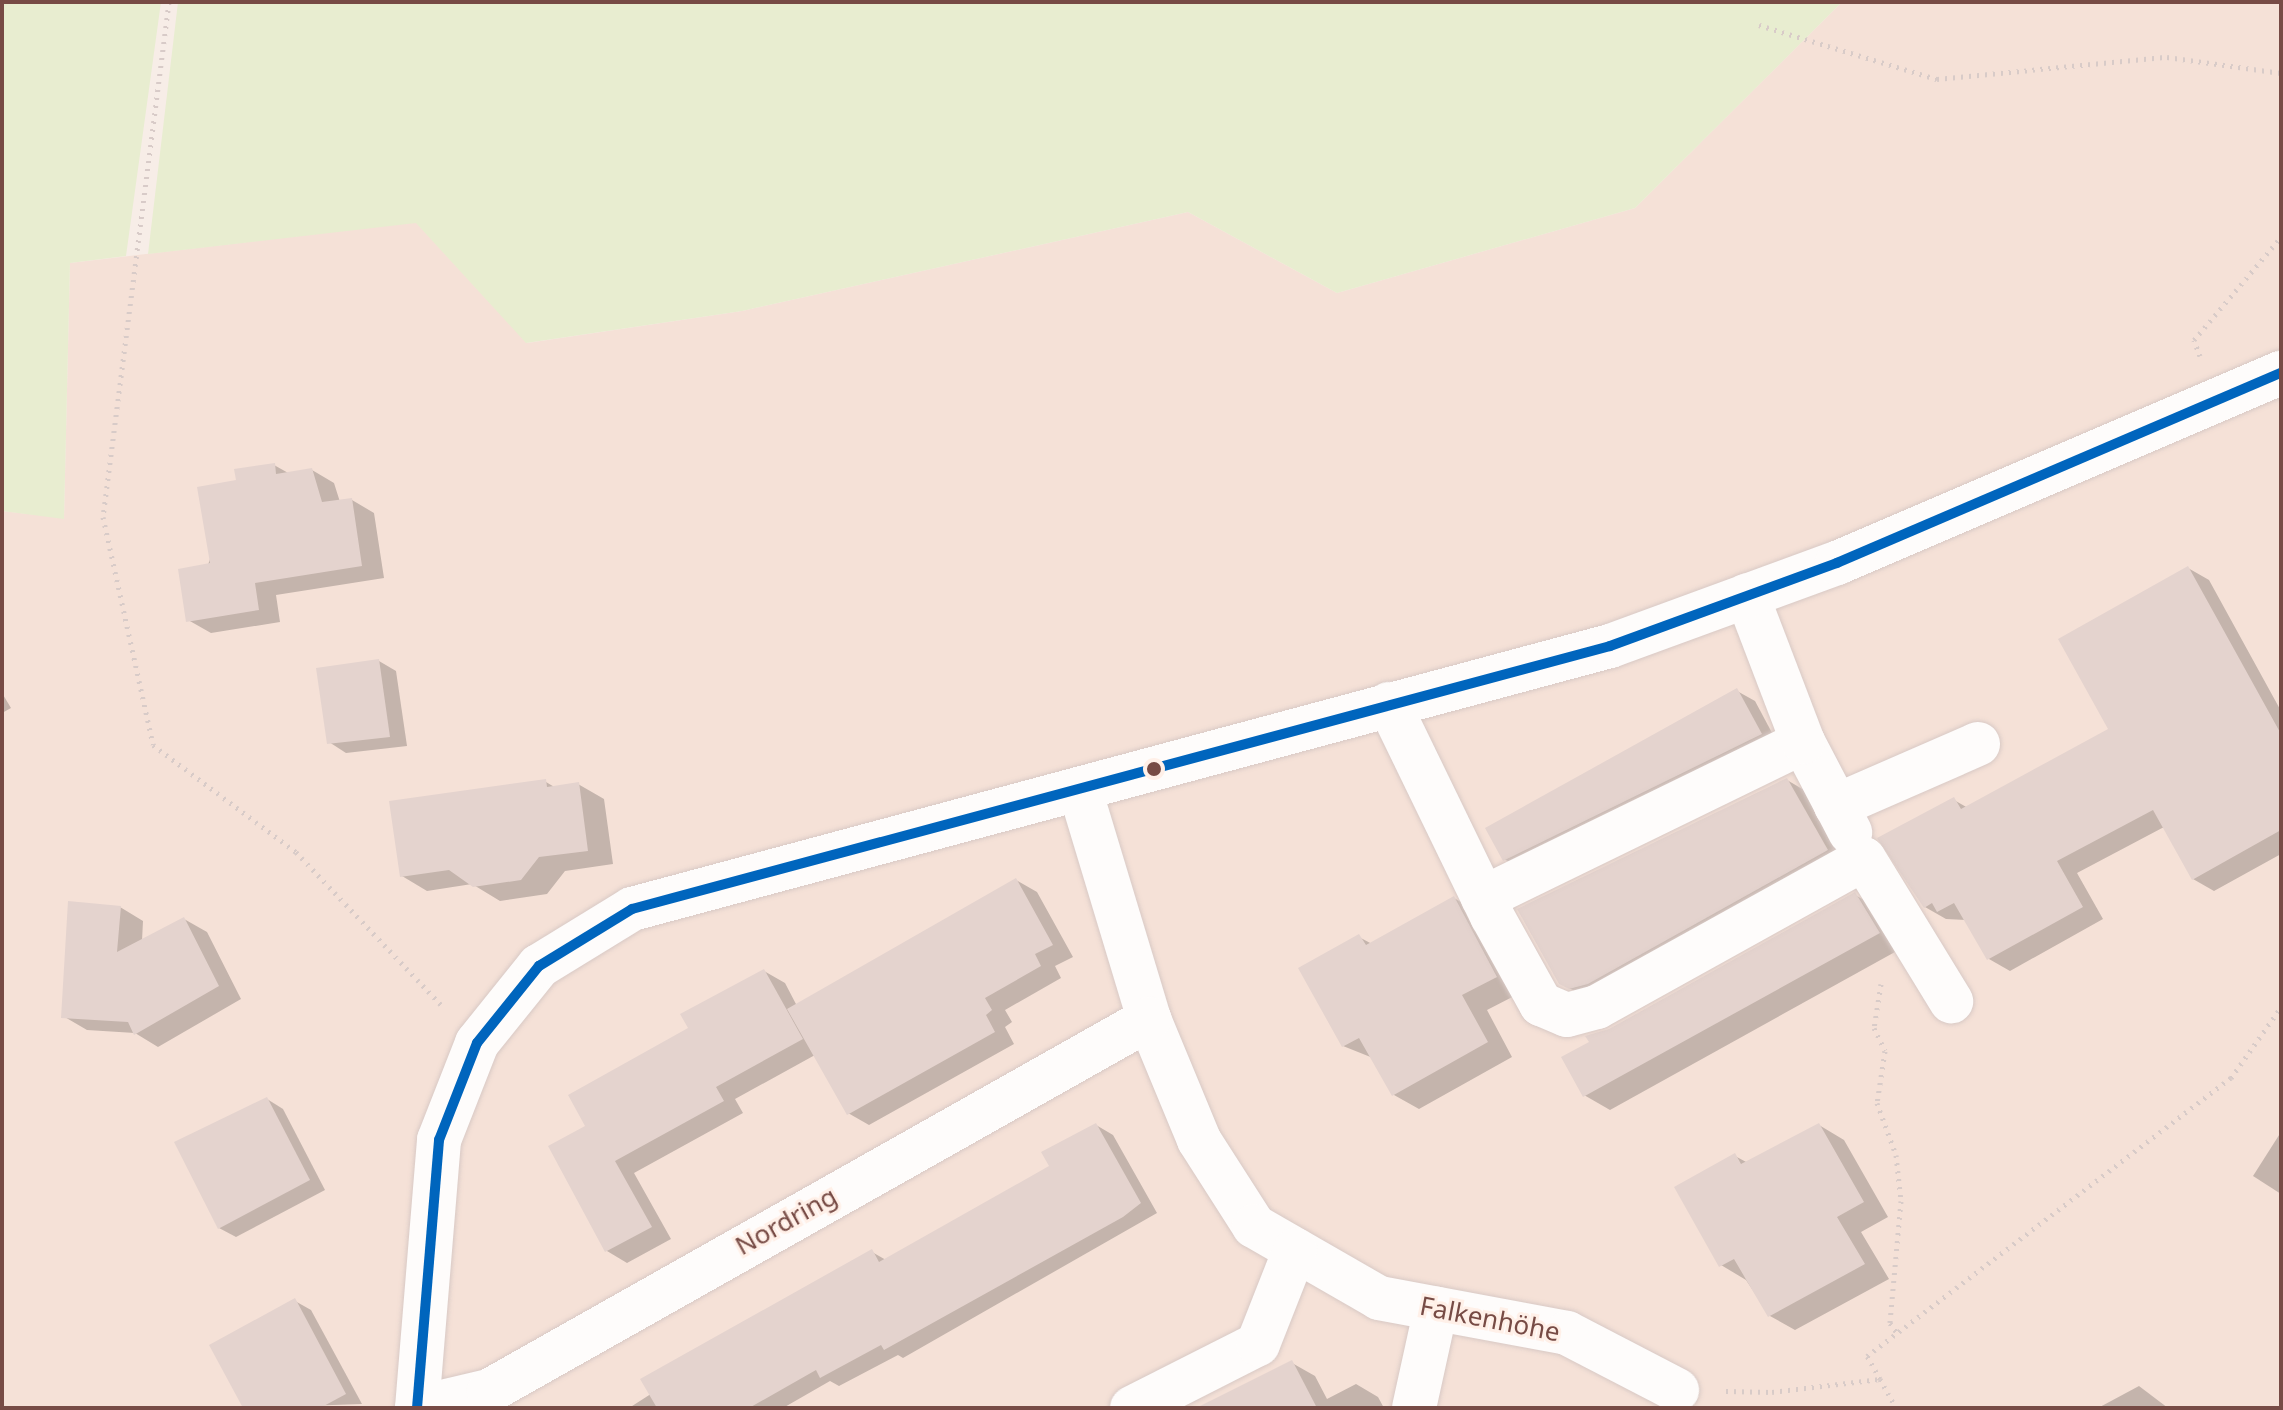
<!DOCTYPE html>
<html>
<head>
<meta charset="utf-8">
<style>
	body { margin:0 }
	#map { position:relative; width:2283px; height:1410px; overflow:hidden; background:#f7ede7; font-family:"Noto Sans",sans-serif }
	div>[style] { position:absolute }
	.residential>* { inset:0; background:#f5e1d7 }
	.green>* { inset:0; background:#e8edd0 }
	.shadow>* { inset:0; background:#0003 }
	.building>* { inset:0; background:#e4d3ce }
	.path>* { height:5px; margin-top:-2.5px; transform-origin:0; background:repeating-linear-gradient(90deg,#d8cbc8 0 2px,transparent 0 8px) }
	.roads { filter:drop-shadow(0 0 2px #d8c9c5) drop-shadow(0 0 2px #d8c9c5) }
	.minor>* { height:44px; margin:-22px; padding:0 22px; transform-origin:22px; border-radius:22px; background:#fefcfb }
	.bus-1>* { height:10px; margin:-5px; padding:0 5px; transform-origin:5px; border-radius:5px; background:#0065bd }
	.dots>* { width:22px; height:22px; translate:-50% -50%; box-sizing:border-box; border:4px solid #fff0e8; border-radius:50% }
	span { translate:-50% -50%; white-space:nowrap; text-align:center; line-height:1.15; -webkit-text-stroke:6px #fff0e8; paint-order:stroke }
	.street-label { font-size:26px; color:#774b45 }
	.frame { position:absolute; inset:0; border:4px solid #774b45; pointer-events:none }
</style>
</head>
<body>
<div id="map">
	<div class="residential">
		<div style="clip-path:polygon(1842px 2px,2281px 2px,2281px 1408px,2px 1408px,2px 511px,64px 518px,70px 263px,416px 222px,527px 343px,742px 311px,1188px 212px,1337px 293px,1635px 208px)"></div>
	</div>
	<div class="green">
		<div style="clip-path:polygon(2px 2px,161px 2px,126px 256px,70px 263px,64px 519px,2px 511px)"></div>
		<div style="clip-path:polygon(178px 2px,1842px 2px,1635px 208px,1337px 293px,1188px 212px,742px 311px,526px 343px,416px 223px,148px 254px)"></div>
	</div>
	<div class="shadow">
		<div style="clip-path:polygon(274px 465px,290px 474px,312px 470px,334px 483px,340px 502px,352px 500px,374px 513px,384px 578px,276px 595px,280px 622px,211px 633px,188px 620px,238px 482px)"></div>
		<div style="clip-path:polygon(2188px 568px,2209px 580px,2281px 711px,2281px 854px,2214px 891px,2193px 879px,2164px 827px,2077px 873px,2103px 919px,2010px 971px,1989px 959px,1966px 920px,1946px 919px,1925px 907px,1954px 800px,1968px 808px,2110px 730px)"></div>
		<div style="clip-path:polygon(379px 661px,396px 671px,407px 746px,346px 753px,329px 742px)"></div>
		<div style="clip-path:polygon(1737px 691px,1755px 701px,1778px 744px,1522px 869px,1504px 859px)"></div>
		<div style="clip-path:polygon(2px 693px,11px 708px,2px 713px)"></div>
		<div style="clip-path:polygon(1787px 780px,1804px 790px,1844px 860px,1578px 993px,1560px 983px)"></div>
		<div style="clip-path:polygon(546px 782px,556px 788px,578px 784px,604px 799px,613px 864px,565px 871px,547px 894px,500px 901px,472px 884px,427px 891px,402px 876px)"></div>
		<div style="clip-path:polygon(1016px 880px,1037px 892px,1073px 957px,1055px 966px,1061px 978px,1005px 1010px,1012px 1022px,1005px 1027px,1014px 1044px,869px 1125px,848px 1113px,815px 1055px,735px 1099px,743px 1113px,634px 1173px,671px 1239px,627px 1263px,607px 1251px,588px 1127px,691px 1029px,764px 971px,785px 983px,797px 1006px)"></div>
		<div style="clip-path:polygon(1855px 895px,1881px 909px,1904px 947px,1610px 1110px,1584px 1095px,1610px 1031px)"></div>
		<div style="clip-path:polygon(1454px 898px,1480px 913px,1522px 992px,1487px 1010px,1512px 1057px,1419px 1109px,1394px 1095px,1373px 1058px,1343px 1046px,1359px 937px,1372px 944px)"></div>
		<div style="clip-path:polygon(120px 907px,143px 921px,142px 941px,184px 919px,207px 932px,241px 999px,158px 1047px,135px 1033px,87px 1030px,63px 1016px)"></div>
		<div style="clip-path:polygon(267px 1099px,283px 1109px,325px 1190px,236px 1237px,219px 1228px)"></div>
		<div style="clip-path:polygon(1096px 1125px,1113px 1135px,1157px 1213px,903px 1358px,898px 1355px,839px 1386px,830px 1381px,783px 1408px,629px 1408px,872px 1252px,886px 1260px,1052px 1166px)"></div>
		<div style="clip-path:polygon(1819px 1125px,1844px 1140px,1888px 1217px,1861px 1232px,1889px 1279px,1795px 1330px,1770px 1316px,1746px 1280px,1721px 1265px,1735px 1156px,1748px 1163px)"></div>
		<div style="clip-path:polygon(2281px 1132px,2281px 1194px,2253px 1176px)"></div>
		<div style="clip-path:polygon(295px 1301px,311px 1310px,362px 1404px,245px 1408px)"></div>
		<div style="clip-path:polygon(1292px 1363px,1315px 1376px,1327px 1399px,1356px 1384px,1378px 1397px,1384px 1408px,1202px 1408px)"></div>
		<div style="clip-path:polygon(2139px 1386px,2168px 1408px,2098px 1408px)"></div>
	</div>
	<div class="building">
		<div style="clip-path:polygon(275px 463px,276px 474px,312px 468px,322px 502px,352px 498px,362px 566px,255px 583px,259px 610px,186px 622px,178px 569px,210px 563px,197px 487px,236px 480px,234px 469px)"></div>
		<div style="clip-path:polygon(2188px 566px,2281px 734px,2281px 830px,2192px 880px,2153px 810px,2057px 861px,2083px 907px,1987px 960px,1954px 903px,1937px 912px,1932px 903px,1924px 908px,1877px 838px,1954px 797px,1961px 809px,2108px 729px,2058px 639px)"></div>
		<div style="clip-path:polygon(379px 659px,390px 737px,327px 744px,316px 668px)"></div>
		<div style="clip-path:polygon(1737px 688px,1762px 734px,1503px 861px,1485px 828px)"></div>
		<div style="clip-path:polygon(1787px 778px,1828px 850px,1588px 984px,1569px 989px,1559px 984px,1517px 909px)"></div>
		<div style="clip-path:polygon(546px 779px,547px 787px,579px 782px,588px 851px,539px 857px,521px 880px,473px 887px,449px 870px,400px 877px,389px 801px)"></div>
		<div style="clip-path:polygon(1016px 878px,1053px 945px,1035px 954px,1041px 966px,985px 998px,992px 1010px,986px 1015px,995px 1032px,847px 1115px,787px 1009px)"></div>
		<div style="clip-path:polygon(1855px 892px,1880px 933px,1583px 1097px,1561px 1057px,1589px 1042px,1585px 1036px,1609px 1029px)"></div>
		<div style="clip-path:polygon(1454px 896px,1497px 977px,1462px 995px,1488px 1042px,1392px 1096px,1359px 1038px,1342px 1047px,1298px 968px,1359px 934px,1366px 945px)"></div>
		<div style="clip-path:polygon(68px 901px,121px 906px,117px 952px,184px 917px,219px 986px,134px 1035px,128px 1022px,61px 1018px)"></div>
		<div style="clip-path:polygon(764px 969px,803px 1039px,716px 1087px,724px 1101px,615px 1161px,652px 1227px,605px 1252px,548px 1146px,585px 1126px,568px 1095px,688px 1028px,680px 1014px)"></div>
		<div style="clip-path:polygon(267px 1097px,310px 1180px,218px 1229px,174px 1142px)"></div>
		<div style="clip-path:polygon(1096px 1123px,1141px 1203px,1123px 1217px,884px 1350px,881px 1345px,820px 1378px,816px 1370px,749px 1408px,657px 1408px,640px 1379px,872px 1249px,879px 1262px,1049px 1166px,1041px 1152px)"></div>
		<div style="clip-path:polygon(1819px 1123px,1864px 1202px,1837px 1217px,1865px 1264px,1768px 1317px,1734px 1259px,1719px 1267px,1674px 1187px,1735px 1153px,1741px 1164px)"></div>
		<div style="clip-path:polygon(295px 1298px,346px 1394px,320px 1408px,243px 1408px,209px 1345px)"></div>
		<div style="clip-path:polygon(1292px 1360px,1317px 1408px,1196px 1408px)"></div>
	</div>
	<div class="path">
		<div style="left:169px;top:2px;width:519px;rotate:97.3deg"></div>
		<div style="left:103px;top:517px;width:233px;rotate:77.6deg"></div>
		<div style="left:153px;top:745px;width:179px;rotate:36.8deg"></div>
		<div style="left:296px;top:852px;width:212px;rotate:46.5deg"></div>
		<div style="left:1759px;top:25px;width:186px;rotate:16.9deg"></div>
		<div style="left:1937px;top:79px;width:231px;rotate:-5.5deg"></div>
		<div style="left:2167px;top:57px;width:115px;rotate:8deg"></div>
		<div style="left:2200px;top:356px;width:17px;rotate:-111deg"></div>
		<div style="left:2194px;top:340px;width:135px;rotate:-49.8deg"></div>
		<div style="left:1881px;top:984px;width:45px;rotate:99deg"></div>
		<div style="left:1874px;top:1028px;width:25px;rotate:64deg"></div>
		<div style="left:1885px;top:1051px;width:53px;rotate:98.7deg"></div>
		<div style="left:1877px;top:1103px;width:55px;rotate:69.9deg"></div>
		<div style="left:1896px;top:1155px;width:46px;rotate:83.8deg"></div>
		<div style="left:1901px;top:1201px;width:122px;rotate:95.2deg"></div>
		<div style="left:1890px;top:1323px;width:12px;rotate:55deg"></div>
		<div style="left:1880px;top:1379px;width:26px;rotate:-119deg"></div>
		<div style="left:1867px;top:1356px;width:458px;rotate:-37.4deg"></div>
		<div style="left:2231px;top:1078px;width:87px;rotate:-54.8deg"></div>
		<div style="left:1726px;top:1391px;width:46px;rotate:1.2deg"></div>
		<div style="left:1772px;top:1392px;width:109px;rotate:-6.9deg"></div>
		<div style="left:1880px;top:1379px;width:33px;rotate:61deg"></div>
	</div>
	<div class="roads">
		<div class="minor">
			<div style="left:1389px;top:704px;width:236px;rotate:64.1deg"></div>
			<div style="left:1492px;top:916px;width:101px;rotate:60.9deg"></div>
			<div style="left:1541px;top:1004px;width:28px;rotate:23deg"></div>
			<div style="left:1567px;top:1015px;width:31px;rotate:-15deg"></div>
			<div style="left:1597px;top:1007px;width:305px;rotate:-29deg"></div>
			<div style="left:1864px;top:859px;width:167px;rotate:58.5deg"></div>
			<div style="left:1803px;top:742px;width:102px;rotate:62.4deg"></div>
			<div style="left:1080px;top:790px;width:239px;rotate:73.2deg"></div>
			<div style="left:1149px;top:1019px;width:131px;rotate:67.5deg"></div>
			<div style="left:1199px;top:1140px;width:102px;rotate:57.4deg"></div>
			<div style="left:1254px;top:1226px;width:144px;rotate:29.9deg"></div>
			<div style="left:1379px;top:1298px;width:191px;rotate:10.5deg"></div>
			<div style="left:1567px;top:1333px;width:124px;rotate:27.4deg"></div>
			<div style="left:1836px;top:806px;width:155px;rotate:-23.6deg"></div>
			<div style="left:1483px;top:898px;width:356px;rotate:-26deg"></div>
			<div style="left:1803px;top:742px;width:157px;rotate:-110.9deg"></div>
			<div style="left:417px;top:1408px;width:269px;rotate:-85.3deg"></div>
			<div style="left:439px;top:1140px;width:104px;rotate:-68.6deg"></div>
			<div style="left:477px;top:1043px;width:99px;rotate:-51.2deg"></div>
			<div style="left:539px;top:966px;width:109px;rotate:-31.5deg"></div>
			<div style="left:632px;top:909px;width:1013px;rotate:-15.05deg"></div>
			<div style="left:1610px;top:646px;width:242px;rotate:-20.1deg"></div>
			<div style="left:1837px;top:563px;width:483px;rotate:-23.2deg"></div>
			<div style="left:417px;top:1408px;width:74px;rotate:-13.3deg"></div>
			<div style="left:489px;top:1391px;width:758px;rotate:-29.41deg"></div>
			<div style="left:1132px;top:1408px;width:141px;rotate:-26.9deg"></div>
			<div style="left:1258px;top:1344px;width:101px;rotate:-68.5deg"></div>
			<div style="left:1414px;top:1408px;width:102px;rotate:-77.6deg"></div>
		</div>
	</div>
	<div class="bus-1">
		<div style="left:417px;top:1408px;width:269px;rotate:-85.3deg"></div>
		<div style="left:439px;top:1140px;width:104px;rotate:-68.6deg"></div>
		<div style="left:477px;top:1043px;width:99px;rotate:-51.2deg"></div>
		<div style="left:539px;top:966px;width:109px;rotate:-31.5deg"></div>
		<div style="left:632px;top:909px;width:1013px;rotate:-15.05deg"></div>
		<div style="left:1610px;top:646px;width:242px;rotate:-20.1deg"></div>
		<div style="left:1837px;top:563px;width:483px;rotate:-23.2deg"></div>
	</div>
	<div class="dots">
		<div style="left:1154px;top:769px;background:#774b45"></div>
	</div>
	<div class="street-label">
		<span style="left:786px;top:1221px;rotate:-29deg">Nordring</span>
		<span style="left:1490px;top:1319px;rotate:11deg">Falkenhöhe</span>
	</div>
	<div class="frame"></div>
</div>
</body>
</html>
